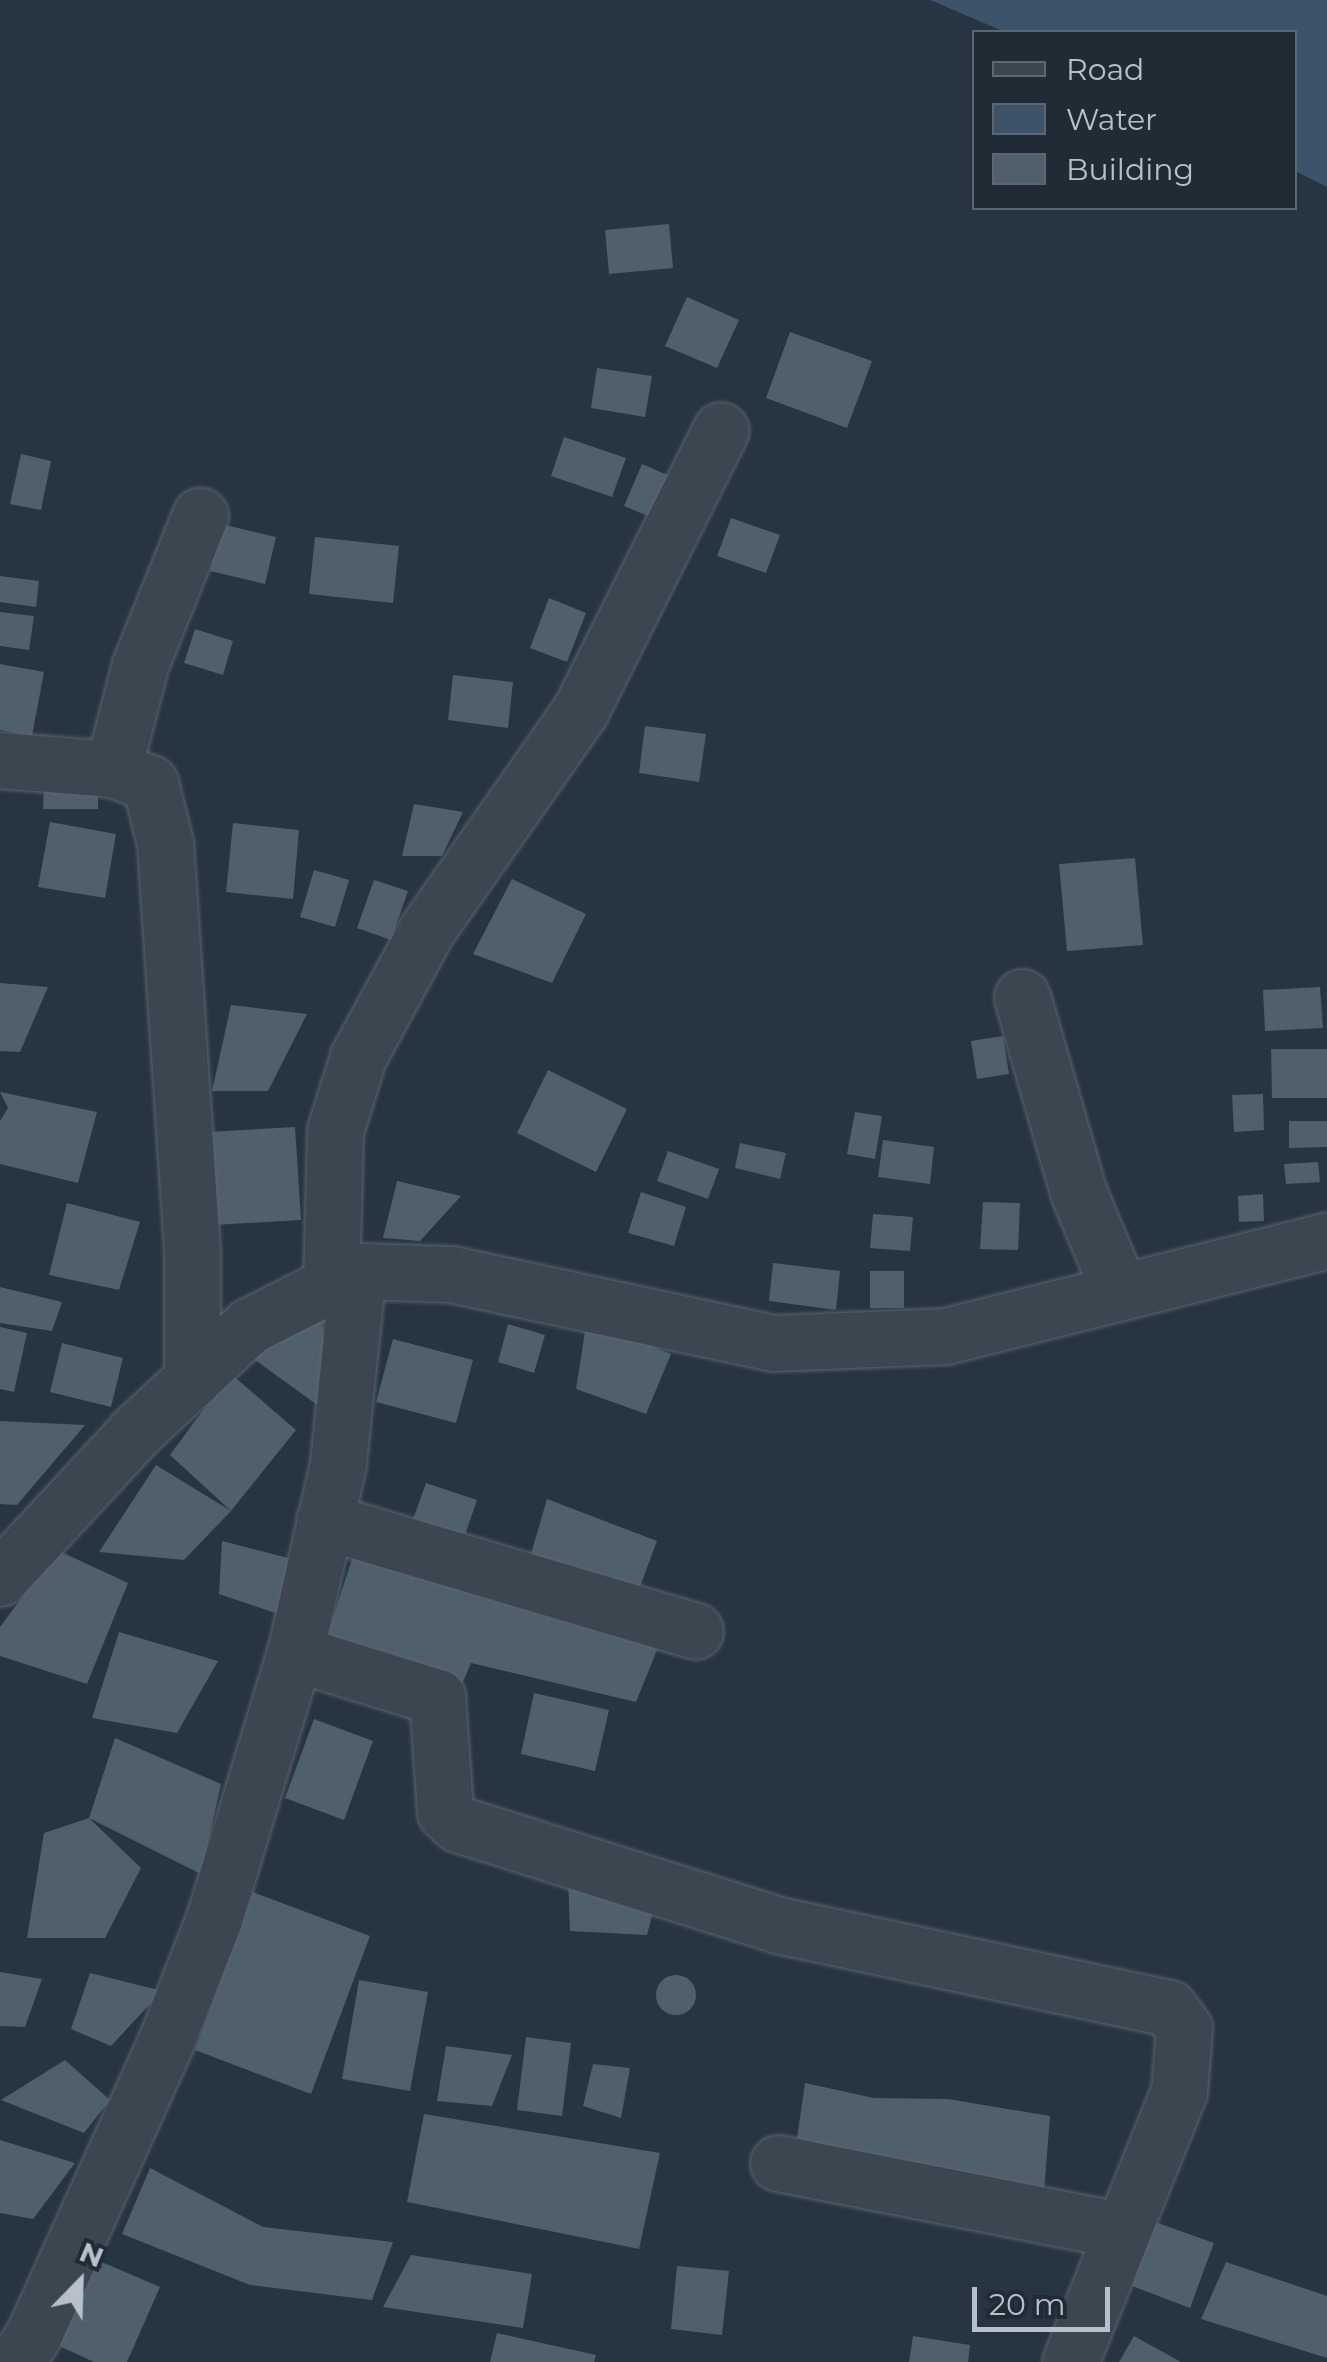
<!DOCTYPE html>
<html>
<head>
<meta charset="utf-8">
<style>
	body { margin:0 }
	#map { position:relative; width:1327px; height:2362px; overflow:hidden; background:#273441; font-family:Montserrat,sans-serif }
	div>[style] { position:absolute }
	.water>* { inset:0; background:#3d5369 }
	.building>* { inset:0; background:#505f6c }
	.round { border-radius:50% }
	.roads { filter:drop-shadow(0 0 2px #59646e) drop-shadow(0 0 2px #59646e) }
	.minor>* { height:55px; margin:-27.5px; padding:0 27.5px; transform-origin:27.5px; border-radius:27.5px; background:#3b4651 }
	span { translate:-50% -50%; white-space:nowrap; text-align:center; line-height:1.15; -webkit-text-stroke:8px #202b36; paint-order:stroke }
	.legend { position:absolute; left:972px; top:30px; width:325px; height:180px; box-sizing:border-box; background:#202b36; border:2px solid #5d6772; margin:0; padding:12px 18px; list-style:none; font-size:30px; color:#b8c1cb }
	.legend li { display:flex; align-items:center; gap:20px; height:50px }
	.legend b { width:50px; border:2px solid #5d6772 }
	.north { position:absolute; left:30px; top:2232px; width:100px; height:100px; -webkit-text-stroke:8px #202b36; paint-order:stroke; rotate:23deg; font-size:28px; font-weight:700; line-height:40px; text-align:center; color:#b8c1cb }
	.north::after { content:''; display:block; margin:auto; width:35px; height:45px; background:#b8c1cb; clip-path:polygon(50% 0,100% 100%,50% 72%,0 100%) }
	.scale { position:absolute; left:972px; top:2287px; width:138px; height:45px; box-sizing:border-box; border:5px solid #b8c1cb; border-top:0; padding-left:12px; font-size:30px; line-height:35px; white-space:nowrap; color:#b8c1cb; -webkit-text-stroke:8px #202b36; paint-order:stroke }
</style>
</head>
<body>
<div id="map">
	<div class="water">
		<div style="clip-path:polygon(930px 0,1327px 0,1327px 187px,1295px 171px,1294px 32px,1005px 32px)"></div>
	</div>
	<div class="building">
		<div style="clip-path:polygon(669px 224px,673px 268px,609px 274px,605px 230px)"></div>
		<div style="clip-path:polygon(687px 297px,739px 320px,717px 368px,665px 346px)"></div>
		<div style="clip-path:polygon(790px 332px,872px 361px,847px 428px,766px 398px)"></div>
		<div style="clip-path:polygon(597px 368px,652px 376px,645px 417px,591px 408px)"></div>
		<div style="clip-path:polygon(564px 437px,626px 458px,612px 497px,551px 476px)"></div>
		<div style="clip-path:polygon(21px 454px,51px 461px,41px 510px,10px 504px)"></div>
		<div style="clip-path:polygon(642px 464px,679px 480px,662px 522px,624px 506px)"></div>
		<div style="clip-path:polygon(731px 518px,780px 535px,766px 573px,717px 556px)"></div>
		<div style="clip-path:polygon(221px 524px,276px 537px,265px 584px,210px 571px)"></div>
		<div style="clip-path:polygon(315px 537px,399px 546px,393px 603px,309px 594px)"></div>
		<div style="clip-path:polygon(0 576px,39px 581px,36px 607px,0 602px)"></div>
		<div style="clip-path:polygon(549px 598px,586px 613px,567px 662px,530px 648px)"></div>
		<div style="clip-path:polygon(0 612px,34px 616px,29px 650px,0 646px)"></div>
		<div style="clip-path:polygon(195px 629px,233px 641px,223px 675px,184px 663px)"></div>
		<div style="clip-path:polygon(0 664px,44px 672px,32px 736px,0 730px)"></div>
		<div style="clip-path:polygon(453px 675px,513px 682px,508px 728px,448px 720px)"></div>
		<div style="clip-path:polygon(645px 726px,706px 734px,699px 782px,639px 773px)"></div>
		<div style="clip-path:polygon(44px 786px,98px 786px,98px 809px,43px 809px)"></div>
		<div style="clip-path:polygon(414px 804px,463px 812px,442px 856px,402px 856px)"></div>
		<div style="clip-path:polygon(50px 822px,116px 834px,105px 898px,38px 887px)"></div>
		<div style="clip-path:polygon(233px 823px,299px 830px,293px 899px,226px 892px)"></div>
		<div style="clip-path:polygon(1135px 858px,1143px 945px,1067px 951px,1059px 864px)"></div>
		<div style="clip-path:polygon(314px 870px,349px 880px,335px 927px,300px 917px)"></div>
		<div style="clip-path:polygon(512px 879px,586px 914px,552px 983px,473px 954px)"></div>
		<div style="clip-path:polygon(374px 880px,408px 891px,391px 940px,357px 928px)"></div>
		<div style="clip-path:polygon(0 983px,48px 987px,20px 1052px,0 1051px)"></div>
		<div style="clip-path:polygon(1320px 987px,1323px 1028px,1265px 1031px,1263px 990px)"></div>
		<div style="clip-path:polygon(231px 1005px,307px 1014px,268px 1091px,212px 1091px)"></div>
		<div style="clip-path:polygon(1003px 1036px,1009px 1074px,977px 1079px,971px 1041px)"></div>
		<div style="clip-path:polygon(1271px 1049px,1327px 1049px,1327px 1098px,1272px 1098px)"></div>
		<div style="clip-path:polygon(548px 1070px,627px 1109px,596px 1172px,517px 1133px)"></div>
		<div style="clip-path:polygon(0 1092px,97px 1112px,78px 1183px,0 1164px,0 1121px,8px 1108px)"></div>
		<div style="clip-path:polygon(1263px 1094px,1264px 1130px,1234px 1132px,1232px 1095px)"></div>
		<div style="clip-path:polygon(855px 1112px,882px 1116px,875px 1159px,847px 1154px)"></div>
		<div style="clip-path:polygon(1289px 1121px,1327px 1121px,1327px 1147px,1289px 1148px)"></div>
		<div style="clip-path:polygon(295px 1127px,301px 1220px,214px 1225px,208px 1132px)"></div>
		<div style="clip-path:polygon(883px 1140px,934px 1147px,930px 1184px,878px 1177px)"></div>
		<div style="clip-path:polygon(740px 1143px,786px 1153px,780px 1179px,735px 1168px)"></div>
		<div style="clip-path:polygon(668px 1151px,719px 1169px,708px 1199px,657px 1181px)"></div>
		<div style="clip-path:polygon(1318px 1162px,1320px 1182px,1286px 1184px,1284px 1164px)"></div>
		<div style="clip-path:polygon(397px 1181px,461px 1196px,420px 1241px,383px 1238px)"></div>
		<div style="clip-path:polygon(641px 1192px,686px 1207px,674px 1246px,628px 1233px)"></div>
		<div style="clip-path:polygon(1263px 1194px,1264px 1221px,1239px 1222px,1238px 1196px)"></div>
		<div style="clip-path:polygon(983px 1202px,1020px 1203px,1018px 1250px,980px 1249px)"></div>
		<div style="clip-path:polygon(67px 1203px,140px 1222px,119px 1290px,49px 1275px)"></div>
		<div style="clip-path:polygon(873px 1214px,913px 1217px,910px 1251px,870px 1248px)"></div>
		<div style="clip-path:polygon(773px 1263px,840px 1271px,836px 1310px,769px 1301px)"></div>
		<div style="clip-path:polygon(870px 1271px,904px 1271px,904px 1308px,870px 1308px)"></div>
		<div style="clip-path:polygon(0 1287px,62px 1302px,52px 1331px,0 1323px)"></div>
		<div style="clip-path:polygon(322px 1310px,327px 1412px,251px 1357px)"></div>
		<div style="clip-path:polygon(587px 1319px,671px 1354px,646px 1414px,576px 1389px)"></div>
		<div style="clip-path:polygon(508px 1324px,545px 1335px,534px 1373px,498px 1362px)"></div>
		<div style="clip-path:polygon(0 1327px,27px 1333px,14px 1392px,0 1389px)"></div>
		<div style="clip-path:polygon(393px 1339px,473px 1360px,456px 1423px,376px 1402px)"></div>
		<div style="clip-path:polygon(62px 1343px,123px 1358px,111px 1407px,50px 1392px)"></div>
		<div style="clip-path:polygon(230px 1373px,296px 1430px,231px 1511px,170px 1455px)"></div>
		<div style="clip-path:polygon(0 1421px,85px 1425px,17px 1505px,0 1504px)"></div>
		<div style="clip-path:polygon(156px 1465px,231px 1511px,184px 1560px,99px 1552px)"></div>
		<div style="clip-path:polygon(426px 1483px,477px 1500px,463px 1541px,412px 1522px)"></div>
		<div style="clip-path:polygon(547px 1499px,657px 1541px,635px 1600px,530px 1557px)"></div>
		<div style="clip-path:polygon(222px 1541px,304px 1562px,302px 1622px,219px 1594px)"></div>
		<div style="clip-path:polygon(57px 1550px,128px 1583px,87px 1684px,0 1656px,0 1627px)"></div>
		<div style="clip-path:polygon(354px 1553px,661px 1640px,636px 1702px,471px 1663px,462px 1684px,323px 1648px)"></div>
		<div style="clip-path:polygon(119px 1632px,218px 1661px,177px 1733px,92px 1718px)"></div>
		<div style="clip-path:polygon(534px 1693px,609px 1710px,595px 1771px,521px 1754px)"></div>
		<div style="clip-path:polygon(314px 1719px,373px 1741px,344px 1820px,285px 1798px)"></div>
		<div style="clip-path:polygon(115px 1738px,221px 1784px,201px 1874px,89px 1818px)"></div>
		<div style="clip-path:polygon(89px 1818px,141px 1868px,105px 1938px,27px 1938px,44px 1833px)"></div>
		<div style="clip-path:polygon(568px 1877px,659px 1888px,647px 1935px,570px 1931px)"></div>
		<div style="clip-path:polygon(253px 1892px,370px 1936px,311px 2094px,195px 2050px)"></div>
		<div style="clip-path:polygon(0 1972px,42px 1979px,25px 2027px,0 2026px)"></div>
		<div style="clip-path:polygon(90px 1973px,162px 1991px,111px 2046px,71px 2029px)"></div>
		<div class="round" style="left:656px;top:1975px;width:40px;height:40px"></div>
		<div style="clip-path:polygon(359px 1980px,428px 1992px,410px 2091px,342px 2079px)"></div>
		<div style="clip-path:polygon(526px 2037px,571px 2043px,562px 2116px,517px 2110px)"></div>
		<div style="clip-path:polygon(446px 2046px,512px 2055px,492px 2106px,437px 2101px)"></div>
		<div style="clip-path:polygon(65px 2060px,110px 2100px,84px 2133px,1px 2100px)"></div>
		<div style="clip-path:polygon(593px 2064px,630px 2068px,621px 2118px,583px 2106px)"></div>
		<div style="clip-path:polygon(805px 2083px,874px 2098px,948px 2099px,1050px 2116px,1043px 2205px,797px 2138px)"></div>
		<div style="clip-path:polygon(424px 2114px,660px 2153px,639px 2249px,407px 2202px)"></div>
		<div style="clip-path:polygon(0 2140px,75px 2163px,33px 2219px,0 2213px)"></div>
		<div style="clip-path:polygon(150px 2168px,263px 2227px,393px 2242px,372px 2300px,250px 2285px,122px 2234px)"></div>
		<div style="clip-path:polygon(1155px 2222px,1214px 2243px,1190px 2308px,1132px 2286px)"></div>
		<div style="clip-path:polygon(411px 2255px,532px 2274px,523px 2328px,383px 2307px)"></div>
		<div style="clip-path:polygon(97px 2260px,160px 2287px,127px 2362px,94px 2362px,59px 2346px)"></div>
		<div style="clip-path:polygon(1226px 2262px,1327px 2296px,1327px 2358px,1201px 2319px)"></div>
		<div style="clip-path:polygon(677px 2266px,729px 2271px,722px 2335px,671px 2329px)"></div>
		<div style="clip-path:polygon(497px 2333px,596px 2355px,594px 2362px,490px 2362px)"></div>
		<div style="clip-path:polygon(913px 2336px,970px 2345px,968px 2362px,909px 2362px)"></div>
		<div style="clip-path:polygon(1134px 2336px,1181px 2362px,1119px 2362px)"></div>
	</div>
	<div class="roads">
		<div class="minor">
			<div style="left:0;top:760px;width:113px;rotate:4.6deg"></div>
			<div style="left:113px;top:769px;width:40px;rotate:21deg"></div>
			<div style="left:150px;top:783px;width:62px;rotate:76deg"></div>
			<div style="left:165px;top:843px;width:409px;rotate:86.2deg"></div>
			<div style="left:192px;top:1251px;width:129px;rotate:90deg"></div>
			<div style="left:113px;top:769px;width:107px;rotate:-75.4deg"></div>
			<div style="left:140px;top:665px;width:161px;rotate:-68.1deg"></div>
			<div style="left:1022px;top:997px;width:205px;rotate:73.9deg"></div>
			<div style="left:1079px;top:1194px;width:106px;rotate:67.3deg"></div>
			<div style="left:331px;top:1285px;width:154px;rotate:-88.5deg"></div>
			<div style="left:335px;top:1131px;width:77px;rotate:-72.7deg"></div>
			<div style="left:358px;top:1057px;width:143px;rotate:-61.6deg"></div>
			<div style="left:426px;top:931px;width:269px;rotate:-55deg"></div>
			<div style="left:580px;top:711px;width:314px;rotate:-63.4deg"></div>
			<div style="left:324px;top:1521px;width:387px;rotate:16.5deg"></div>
			<div style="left:0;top:1578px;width:199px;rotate:-47.2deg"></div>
			<div style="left:135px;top:1432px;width:156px;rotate:-42.9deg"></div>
			<div style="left:249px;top:1326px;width:122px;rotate:-26.8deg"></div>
			<div style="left:358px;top:1271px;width:93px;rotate:1.8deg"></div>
			<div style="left:451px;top:1274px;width:330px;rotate:12.1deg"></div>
			<div style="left:774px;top:1343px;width:172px;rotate:-2.3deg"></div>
			<div style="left:946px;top:1336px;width:393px;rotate:-14.1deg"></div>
			<div style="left:295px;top:1653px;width:149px;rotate:17.2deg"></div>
			<div style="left:437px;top:1697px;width:115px;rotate:86deg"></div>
			<div style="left:445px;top:1812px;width:18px;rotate:43deg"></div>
			<div style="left:458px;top:1824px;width:336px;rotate:17.5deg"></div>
			<div style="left:778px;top:1925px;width:400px;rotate:12deg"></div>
			<div style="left:1169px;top:2008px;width:25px;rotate:53deg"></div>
			<div style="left:1184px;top:2028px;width:63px;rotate:94.5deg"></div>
			<div style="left:1179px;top:2091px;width:292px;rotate:111.9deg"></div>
			<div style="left:778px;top:2163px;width:349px;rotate:11.1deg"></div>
			<div style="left:16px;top:2362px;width:33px;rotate:-57deg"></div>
			<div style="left:34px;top:2334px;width:318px;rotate:-65.7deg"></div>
			<div style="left:165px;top:2044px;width:134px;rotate:-68.6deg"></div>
			<div style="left:214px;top:1919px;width:278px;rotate:-73.1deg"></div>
			<div style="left:295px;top:1653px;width:195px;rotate:-77.2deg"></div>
			<div style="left:338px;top:1463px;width:193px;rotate:-84.1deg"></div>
		</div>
	</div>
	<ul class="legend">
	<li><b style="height:12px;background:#3b4651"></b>Road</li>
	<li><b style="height:28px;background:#3d5369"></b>Water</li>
	<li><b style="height:28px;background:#505f6c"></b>Building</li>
	</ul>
	<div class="north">N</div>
	<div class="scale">20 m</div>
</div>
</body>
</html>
